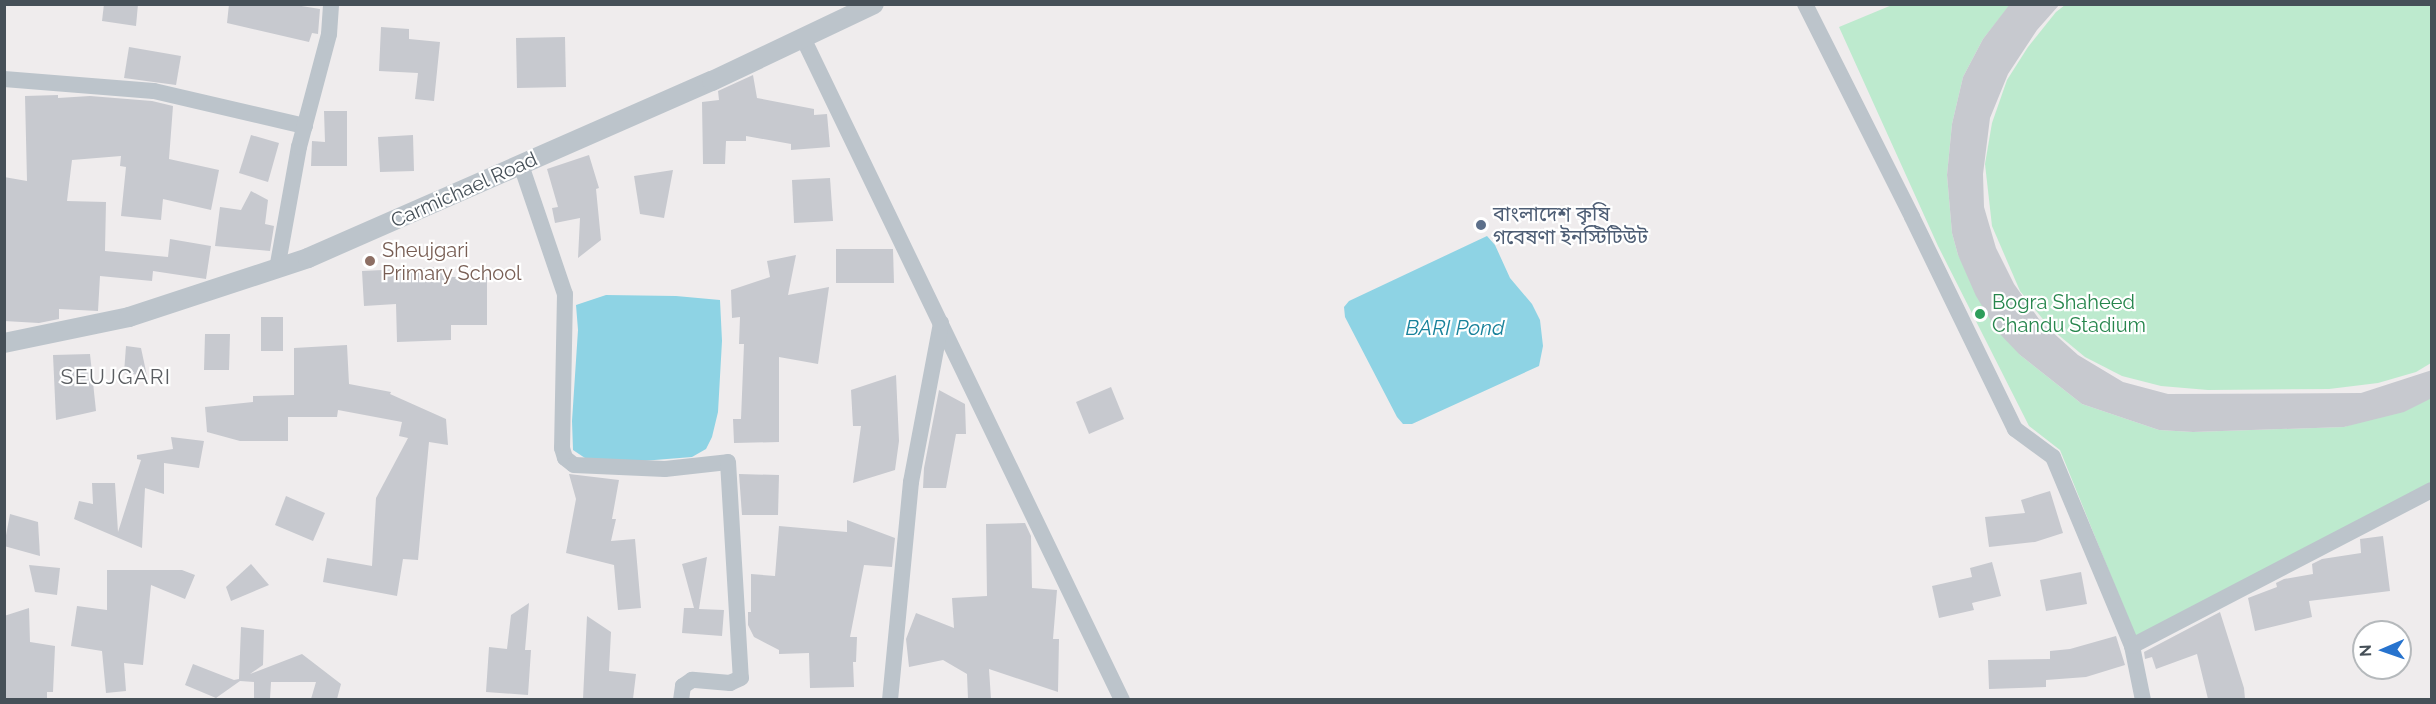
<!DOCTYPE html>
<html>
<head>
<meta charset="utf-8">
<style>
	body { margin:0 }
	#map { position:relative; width:2436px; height:704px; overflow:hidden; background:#efeced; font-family:Raleway,"Noto Sans Bengali",sans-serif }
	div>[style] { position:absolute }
	.green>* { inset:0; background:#bdeace }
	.water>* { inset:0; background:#8ed3e4 }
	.building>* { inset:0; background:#c7c9cf }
	.minor>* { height:16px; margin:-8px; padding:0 8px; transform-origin:8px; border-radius:8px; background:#bcc4cb }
	.tertiary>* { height:20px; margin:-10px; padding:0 10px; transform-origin:10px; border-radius:10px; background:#bcc4cb }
	.dots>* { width:16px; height:16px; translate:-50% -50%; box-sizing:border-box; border:3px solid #fff; border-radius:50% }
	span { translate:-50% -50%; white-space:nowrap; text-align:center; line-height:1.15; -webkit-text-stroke:4.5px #fff; paint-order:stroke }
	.street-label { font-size:20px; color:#465058 }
	.service-label { font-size:20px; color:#4e5e75 }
	.left { translate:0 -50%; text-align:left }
	.education-label { font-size:20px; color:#785e54 }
	.leisure-label { font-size:20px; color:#27864d }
	.water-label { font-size:21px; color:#17819a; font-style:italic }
	.neighbourhood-label { font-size:21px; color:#5a5d61; letter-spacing:1.5px }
	.frame { position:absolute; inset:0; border:6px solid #465058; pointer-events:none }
	.north { position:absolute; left:2352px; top:620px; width:60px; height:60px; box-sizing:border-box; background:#fff; border:2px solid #b5b9bc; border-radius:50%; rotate:268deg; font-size:16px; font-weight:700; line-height:24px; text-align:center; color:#465058 }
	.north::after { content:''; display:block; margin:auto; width:21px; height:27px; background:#2773ce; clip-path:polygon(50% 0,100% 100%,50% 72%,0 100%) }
</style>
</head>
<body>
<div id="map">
	<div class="green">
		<div style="clip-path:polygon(1892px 5px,2010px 5px,1983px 39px,1963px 77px,1952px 124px,1947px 175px,1952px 233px,1958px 255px,2020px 355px,2082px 404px,2159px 430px,2193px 432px,2344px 427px,2431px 398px,2431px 482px,2136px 638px,2060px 450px,2029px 426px,1938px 246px,1839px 27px)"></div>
		<div style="clip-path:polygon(2065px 5px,2431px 5px,2431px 363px,2416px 372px,2378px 383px,2329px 389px,2208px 390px,2161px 386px,2122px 376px,2085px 357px,2050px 328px,2020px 291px,1992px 226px,1985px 164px,1992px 123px,2007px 80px,2028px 47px,2056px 12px)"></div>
	</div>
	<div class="water">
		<div style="clip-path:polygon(1487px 236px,1495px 245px,1510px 278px,1532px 304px,1540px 320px,1543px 346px,1539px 366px,1412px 424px,1403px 424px,1397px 417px,1345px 317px,1344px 307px,1349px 301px)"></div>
		<div style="clip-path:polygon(606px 295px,676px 296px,720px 300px,722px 341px,718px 412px,712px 437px,706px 449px,692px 457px,617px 463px,588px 460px,573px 450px,572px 421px,578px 330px,576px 305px)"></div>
	</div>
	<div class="building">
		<div style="clip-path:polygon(104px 4px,138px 4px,136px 26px,102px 21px)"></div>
		<div style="clip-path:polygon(229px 4px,289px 4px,320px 9px,318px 34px,312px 33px,309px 42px,227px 23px)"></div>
		<div style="clip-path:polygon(2010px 4px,2060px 4px,2037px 30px,2008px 74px,1990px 118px,1983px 174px,1984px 207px,1996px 248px,2014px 284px,2041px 322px,2078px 355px,2123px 382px,2168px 394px,2361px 393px,2432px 370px,2432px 398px,2404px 412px,2344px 427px,2193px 432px,2159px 430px,2082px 404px,2020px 355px,1998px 332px,1976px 296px,1958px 255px,1952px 233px,1947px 175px,1952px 124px,1963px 77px,1983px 39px)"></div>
		<div style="clip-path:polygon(381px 27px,409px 29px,409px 39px,440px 42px,434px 101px,415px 99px,418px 73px,379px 71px)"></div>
		<div style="clip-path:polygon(565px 37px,566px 87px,517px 88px,516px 38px)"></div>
		<div style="clip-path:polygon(129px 47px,181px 56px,176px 85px,124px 78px)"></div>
		<div style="clip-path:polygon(753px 75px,757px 98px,814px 109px,814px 115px,827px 114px,830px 147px,791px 150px,791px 144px,746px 136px,746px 141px,726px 141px,725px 164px,703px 164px,702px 102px,719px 100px,718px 91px)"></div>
		<div style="clip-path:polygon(58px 95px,58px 98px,90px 96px,152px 101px,173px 106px,169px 159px,219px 170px,211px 210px,163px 199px,161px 220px,121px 216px,126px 167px,120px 166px,121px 156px,72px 160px,67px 201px,106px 202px,105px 251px,168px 257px,170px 239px,211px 246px,206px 279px,153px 271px,152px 281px,100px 276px,98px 311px,59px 309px,59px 319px,39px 323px,4px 321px,4px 177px,27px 181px,25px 96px)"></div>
		<div style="clip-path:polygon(324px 111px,347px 111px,347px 166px,311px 166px,312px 141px,325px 142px)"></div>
		<div style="clip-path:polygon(251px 135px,279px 143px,268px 182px,239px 173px)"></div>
		<div style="clip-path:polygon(413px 135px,414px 171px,380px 172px,378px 137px)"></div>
		<div style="clip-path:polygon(589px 155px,599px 188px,596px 189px,601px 240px,578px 258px,580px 218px,555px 223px,552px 208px,558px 207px,547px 169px)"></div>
		<div style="clip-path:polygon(673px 170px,664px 218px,640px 214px,634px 176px)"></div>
		<div style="clip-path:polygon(830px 178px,833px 221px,794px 223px,792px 180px)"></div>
		<div style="clip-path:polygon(251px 191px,268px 200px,265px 224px,274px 226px,270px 251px,215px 246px,220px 207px,241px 210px)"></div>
		<div style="clip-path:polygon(836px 249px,893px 249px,894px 283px,836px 283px)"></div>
		<div style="clip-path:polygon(796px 255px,788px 295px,829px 287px,818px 364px,779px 357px,779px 442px,734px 443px,733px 419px,741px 419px,744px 344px,739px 344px,740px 317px,732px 318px,731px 290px,770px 277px,767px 261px)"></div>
		<div style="clip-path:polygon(446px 267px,447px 277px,487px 277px,487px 325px,451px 325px,451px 340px,397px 342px,396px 304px,364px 306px,362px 271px)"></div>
		<div style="clip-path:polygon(261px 317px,283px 317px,283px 351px,261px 351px)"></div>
		<div style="clip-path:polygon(205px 334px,230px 334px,229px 370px,204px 370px)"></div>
		<div style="clip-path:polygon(347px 345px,349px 384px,391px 392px,390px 394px,446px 419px,448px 445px,429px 442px,418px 560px,403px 559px,397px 596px,323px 582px,327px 558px,372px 566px,376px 498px,408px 438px,399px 436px,402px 422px,338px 410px,337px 417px,288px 417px,288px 441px,240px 441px,207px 432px,205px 407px,253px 402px,253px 396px,294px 395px,294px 348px)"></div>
		<div style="clip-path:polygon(126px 346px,141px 348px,147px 376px,124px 373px)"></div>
		<div style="clip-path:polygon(90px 354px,96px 411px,56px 420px,53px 355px)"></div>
		<div style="clip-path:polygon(896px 375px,899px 441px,895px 470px,853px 483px,861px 426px,853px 426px,851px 390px)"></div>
		<div style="clip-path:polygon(1111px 387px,1124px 419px,1089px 434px,1076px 402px)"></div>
		<div style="clip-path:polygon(939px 390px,965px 404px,966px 434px,956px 434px,946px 488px,923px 488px,924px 468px)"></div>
		<div style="clip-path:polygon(171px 437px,204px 441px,199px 468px,164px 463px,164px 494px,145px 488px,142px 548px,74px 519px,79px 501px,93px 504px,92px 483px,115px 483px,118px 532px,141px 460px,137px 459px,137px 455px,173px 449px)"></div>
		<div style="clip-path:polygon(569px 474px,619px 480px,612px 519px,616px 519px,611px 541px,635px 539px,641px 608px,618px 610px,614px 565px,566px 553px,576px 499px)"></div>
		<div style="clip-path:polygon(739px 474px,779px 475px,778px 515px,742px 515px)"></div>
		<div style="clip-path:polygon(2050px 491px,2063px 533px,2035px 542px,1989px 547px,1985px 517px,2025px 513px,2021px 500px)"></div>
		<div style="clip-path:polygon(286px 496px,325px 513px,313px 541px,275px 525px)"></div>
		<div style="clip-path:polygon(10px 514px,38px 522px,40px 556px,4px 546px)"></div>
		<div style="clip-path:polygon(847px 520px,895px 538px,892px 567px,864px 565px,850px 637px,857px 637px,856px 662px,853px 662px,854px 687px,810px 688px,809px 653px,779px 654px,779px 650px,754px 637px,748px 625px,748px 612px,751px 612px,751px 574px,775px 576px,779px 526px,847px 532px)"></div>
		<div style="clip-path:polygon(1025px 523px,1031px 536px,1032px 588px,1057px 590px,1053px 639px,1059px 639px,1058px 692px,989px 669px,991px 699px,968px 699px,967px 674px,943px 660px,909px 667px,906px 639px,916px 613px,954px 628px,952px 598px,987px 596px,986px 524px)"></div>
		<div style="clip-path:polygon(2383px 536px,2390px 591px,2309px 601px,2312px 617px,2255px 631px,2248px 598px,2277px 587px,2276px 583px,2284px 579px,2313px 574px,2312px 564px,2322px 559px,2361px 553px,2360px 539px)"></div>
		<div style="clip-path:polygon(707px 557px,699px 609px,724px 610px,722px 636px,682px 633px,684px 608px,694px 608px,682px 564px)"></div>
		<div style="clip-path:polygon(1992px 562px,2001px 596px,1972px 603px,1974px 610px,1939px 618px,1932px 586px,1972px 577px,1970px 568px)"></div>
		<div style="clip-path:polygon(251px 564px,269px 585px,231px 601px,226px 587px)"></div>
		<div style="clip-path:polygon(29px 565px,60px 568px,57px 595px,35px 592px)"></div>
		<div style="clip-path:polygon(107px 570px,182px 570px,195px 575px,185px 599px,151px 585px,143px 665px,124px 663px,126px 691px,106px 693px,102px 651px,71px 646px,77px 606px,107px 610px)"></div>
		<div style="clip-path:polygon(2081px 572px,2087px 604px,2046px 611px,2040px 580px)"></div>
		<div style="clip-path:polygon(529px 603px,525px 650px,531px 650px,528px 695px,486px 692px,489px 647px,507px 649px,511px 615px)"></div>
		<div style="clip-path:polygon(29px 608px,30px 642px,55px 646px,53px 692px,47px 692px,47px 699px,4px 699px,4px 616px)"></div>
		<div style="clip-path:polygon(2220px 612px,2244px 688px,2245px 699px,2208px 699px,2197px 654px,2156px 669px,2152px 657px,2145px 659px,2144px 652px)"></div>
		<div style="clip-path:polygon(587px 616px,611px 632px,609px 671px,636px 674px,633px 699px,583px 699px)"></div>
		<div style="clip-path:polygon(241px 627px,264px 630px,263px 665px,250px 674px,302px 654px,341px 684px,337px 699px,311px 699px,316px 682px,271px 682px,270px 699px,254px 699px,254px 682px,240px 681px,216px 698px,185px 685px,193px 664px,234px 680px,239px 679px)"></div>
		<div style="clip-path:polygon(2116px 636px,2125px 665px,2086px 677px,2046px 680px,2046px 687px,1989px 689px,1988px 660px,2050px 659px,2050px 651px,2070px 649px)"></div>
	</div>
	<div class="minor">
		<div style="left:1805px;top:4px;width:238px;rotate:63.3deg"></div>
		<div style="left:1912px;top:217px;width:236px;rotate:64.1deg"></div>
		<div style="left:2015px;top:429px;width:47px;rotate:36.4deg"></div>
		<div style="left:2053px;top:457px;width:205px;rotate:67.3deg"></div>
		<div style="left:2132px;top:646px;width:55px;rotate:78.5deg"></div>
		<div style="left:803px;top:38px;width:735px;rotate:64.27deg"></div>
		<div style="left:4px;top:79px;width:150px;rotate:4.6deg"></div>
		<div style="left:154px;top:91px;width:155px;rotate:13.1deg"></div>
		<div style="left:521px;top:165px;width:136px;rotate:71.2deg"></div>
		<div style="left:565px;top:294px;width:154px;rotate:91.1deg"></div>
		<div style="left:562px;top:448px;width:10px;rotate:73deg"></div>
		<div style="left:565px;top:458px;width:11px;rotate:38deg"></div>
		<div style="left:574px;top:465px;width:91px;rotate:2.5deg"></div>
		<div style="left:665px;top:469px;width:63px;rotate:-6.3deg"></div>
		<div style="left:728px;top:462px;width:216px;rotate:86.6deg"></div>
		<div style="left:741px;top:678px;width:12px;rotate:156deg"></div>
		<div style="left:730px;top:683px;width:38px;rotate:-175deg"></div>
		<div style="left:692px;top:680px;width:11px;rotate:146deg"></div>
		<div style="left:683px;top:686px;width:14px;rotate:98deg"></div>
		<div style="left:277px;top:269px;width:124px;rotate:-79.8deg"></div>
		<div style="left:299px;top:147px;width:117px;rotate:-75.1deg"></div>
		<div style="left:329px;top:34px;width:30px;rotate:-86deg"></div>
		<div style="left:2132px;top:646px;width:338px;rotate:-27.5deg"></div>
		<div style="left:890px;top:700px;width:219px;rotate:-84.5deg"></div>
		<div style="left:911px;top:482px;width:162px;rotate:-79.3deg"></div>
	</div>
	<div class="tertiary">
		<div style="left:4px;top:343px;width:128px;rotate:-11.7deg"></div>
		<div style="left:129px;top:317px;width:188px;rotate:-18.2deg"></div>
		<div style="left:308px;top:258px;width:441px;rotate:-23.7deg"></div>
		<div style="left:712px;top:81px;width:179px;rotate:-25.4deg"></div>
	</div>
	<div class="dots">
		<div style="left:1481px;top:225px;background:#5c6f8a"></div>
		<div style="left:370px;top:261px;background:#8d6e63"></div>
		<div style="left:1980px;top:314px;background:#2e9e5b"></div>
	</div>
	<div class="street-label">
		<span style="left:464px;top:190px;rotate:-24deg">Carmichael Road</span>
	</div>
	<div class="service-label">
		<span class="left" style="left:1493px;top:226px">বাংলাদেশ কৃষি<br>গবেষণা ইনস্টিটিউট</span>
	</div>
	<div class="education-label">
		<span class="left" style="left:382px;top:262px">Sheujgari<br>Primary School</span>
	</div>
	<div class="leisure-label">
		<span class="left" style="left:1992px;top:314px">Bogra Shaheed<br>Chandu Stadium</span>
	</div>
	<div class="water-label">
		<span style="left:1455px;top:328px">BARI Pond</span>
	</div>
	<div class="neighbourhood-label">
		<span style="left:116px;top:377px">SEUJGARI</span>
	</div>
	<div class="frame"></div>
	<div class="north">N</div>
</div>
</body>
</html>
